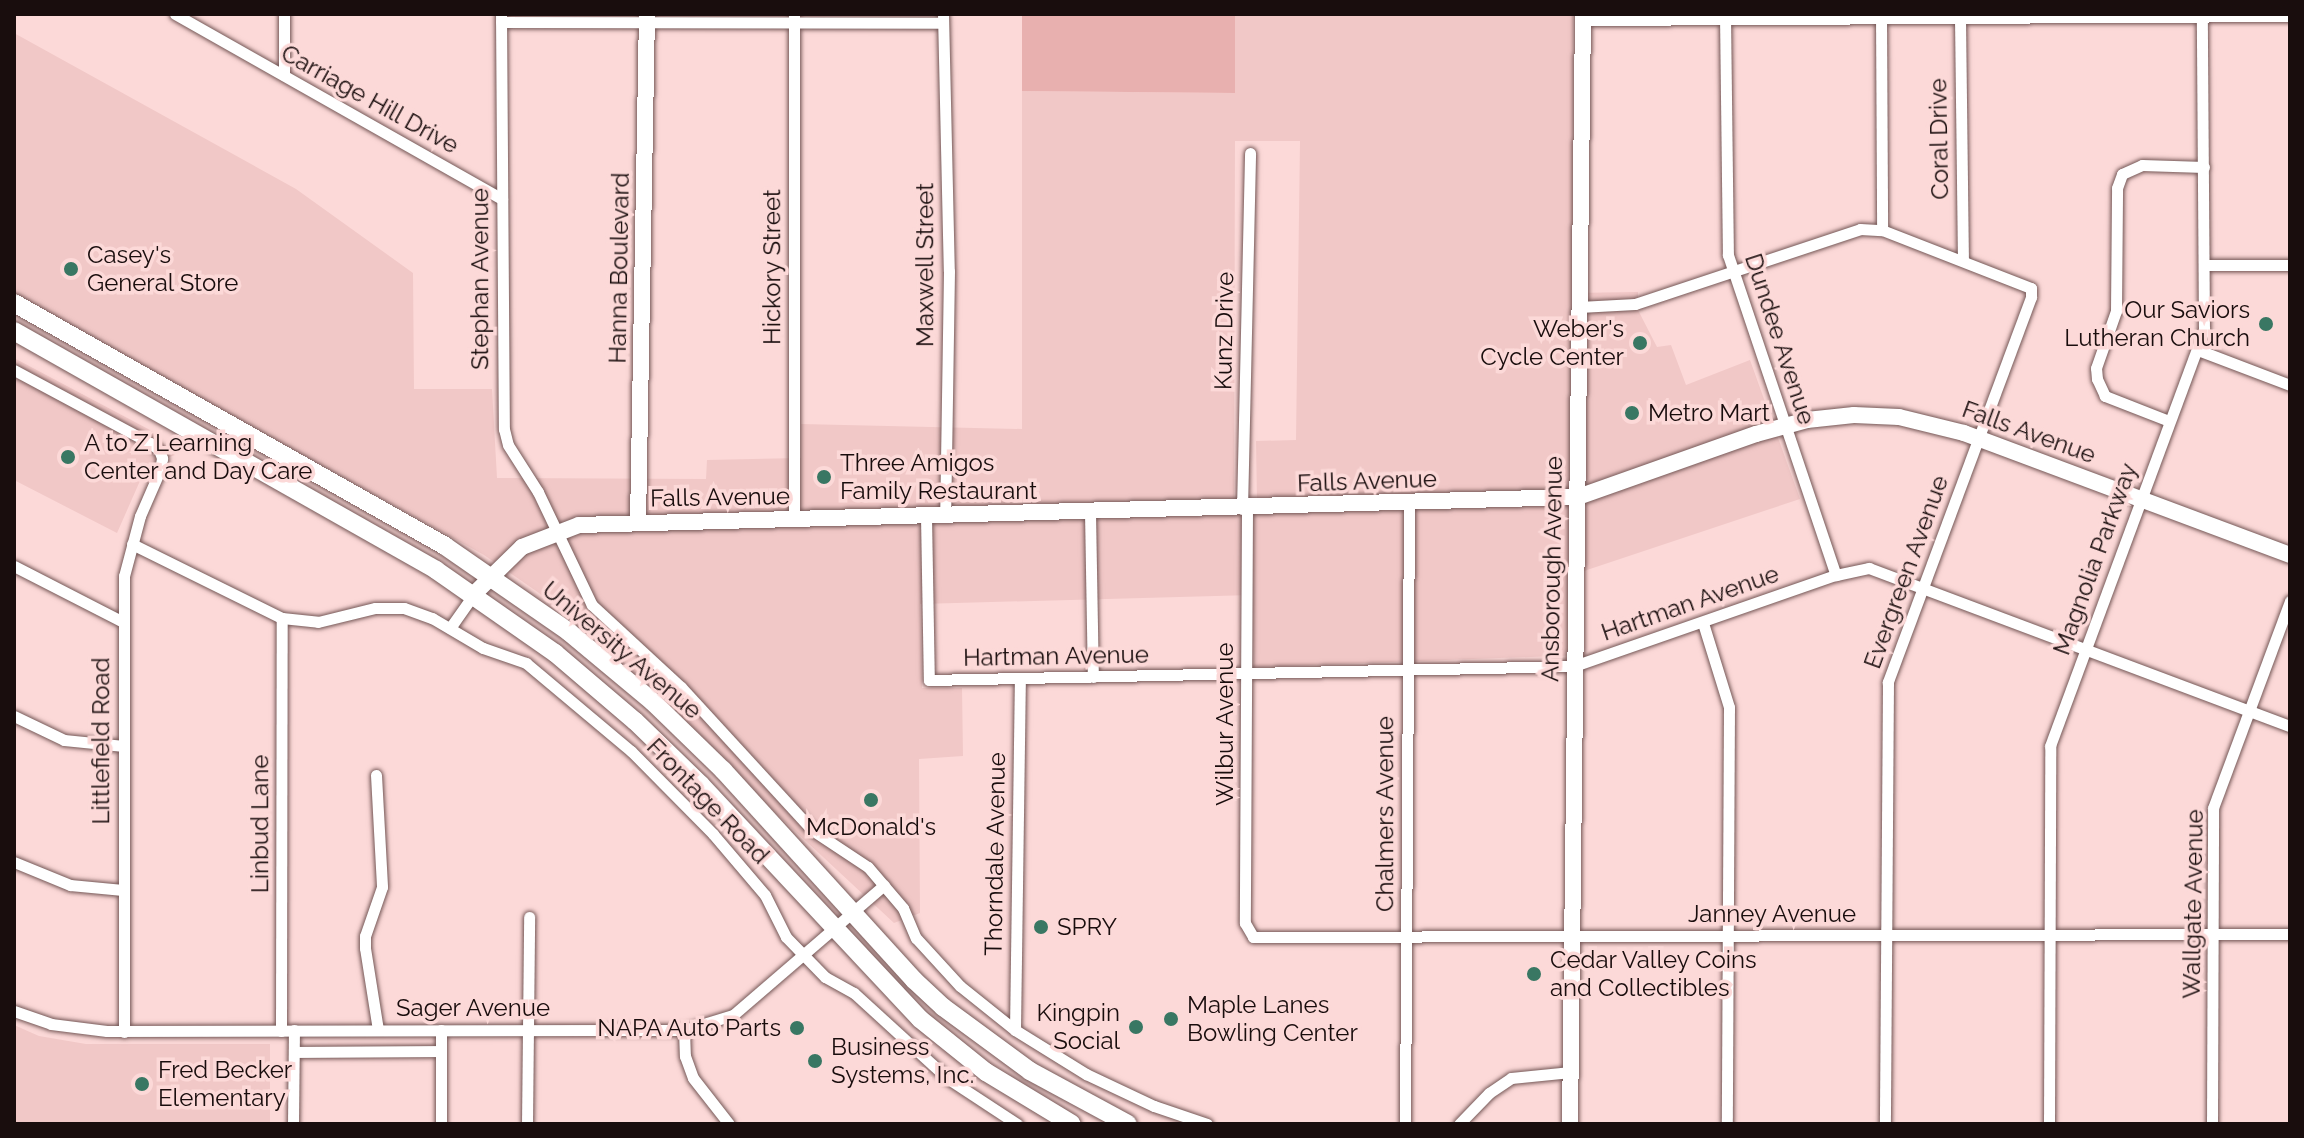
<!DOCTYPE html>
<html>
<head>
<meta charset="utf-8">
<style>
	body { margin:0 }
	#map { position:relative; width:2304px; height:1138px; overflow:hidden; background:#fcd9d8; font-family:Raleway,sans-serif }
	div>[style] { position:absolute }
	.built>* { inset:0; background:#f1c8c7 }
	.green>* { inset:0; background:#e8b0af }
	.roads { filter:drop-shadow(0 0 2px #745756) drop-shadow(0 0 2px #745756) }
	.street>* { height:11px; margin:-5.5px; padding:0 5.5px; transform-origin:5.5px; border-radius:5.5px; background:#fff }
	.secondary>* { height:16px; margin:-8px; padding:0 8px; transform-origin:8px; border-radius:8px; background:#fff }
	.primary>* { height:18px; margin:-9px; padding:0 9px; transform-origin:9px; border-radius:9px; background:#fff }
	.dots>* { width:22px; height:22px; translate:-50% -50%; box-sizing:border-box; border:4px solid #fcd9d8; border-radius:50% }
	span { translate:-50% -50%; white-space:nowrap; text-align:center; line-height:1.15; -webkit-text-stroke:7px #fcd9d8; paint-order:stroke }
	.street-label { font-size:24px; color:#190d0d }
	.poi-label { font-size:24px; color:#190d0d }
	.left { translate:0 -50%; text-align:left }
	.right { translate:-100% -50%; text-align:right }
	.frame { position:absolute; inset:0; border:16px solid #190d0d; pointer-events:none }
</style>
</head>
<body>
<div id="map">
	<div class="built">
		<div style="clip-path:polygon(evenodd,1235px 14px,1573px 14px,1572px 293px,1638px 292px,1638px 310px,1657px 347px,1671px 345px,1686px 385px,1750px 360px,1800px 499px,1584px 571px,1584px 655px,1254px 667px,1252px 595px,920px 604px,922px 688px,962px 688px,963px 756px,919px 759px,920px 913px,894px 923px,539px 593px,484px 555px,14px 295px,14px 33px,296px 189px,413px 273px,414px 389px,492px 389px,497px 478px,706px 479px,707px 460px,801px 458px,801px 424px,1022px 429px,1022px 91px,1235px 93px,1235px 14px,1235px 141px,1300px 141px,1296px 440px,1256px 441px,1257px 499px,1234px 501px,1235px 141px)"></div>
		<div style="clip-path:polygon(14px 358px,150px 430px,175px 455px,147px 465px,117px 533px,14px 480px)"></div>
		<div style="clip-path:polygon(14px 1025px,39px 1036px,86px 1044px,270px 1044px,270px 1124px,14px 1124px)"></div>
	</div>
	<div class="green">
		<div style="clip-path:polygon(1022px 14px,1235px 14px,1235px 93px,1022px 91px)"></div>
	</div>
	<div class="roads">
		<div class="street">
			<div style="left:175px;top:14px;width:376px;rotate:29.5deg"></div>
			<div style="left:501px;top:14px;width:415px;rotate:89.6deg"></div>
			<div style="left:504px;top:429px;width:16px;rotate:76deg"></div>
			<div style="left:508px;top:445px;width:56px;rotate:57.4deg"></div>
			<div style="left:538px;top:492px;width:125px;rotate:64.5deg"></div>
			<div style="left:592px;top:605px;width:121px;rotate:42.7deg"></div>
			<div style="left:681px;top:687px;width:194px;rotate:47.5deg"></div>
			<div style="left:812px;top:830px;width:67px;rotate:33.5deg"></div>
			<div style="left:868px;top:867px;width:54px;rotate:49.5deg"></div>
			<div style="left:903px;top:908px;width:33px;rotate:67deg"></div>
			<div style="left:916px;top:938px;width:65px;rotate:47.5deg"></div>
			<div style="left:960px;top:986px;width:70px;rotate:38.7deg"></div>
			<div style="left:1015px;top:1030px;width:84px;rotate:31.8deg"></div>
			<div style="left:1086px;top:1074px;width:75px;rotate:25.2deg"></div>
			<div style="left:1154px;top:1106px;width:56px;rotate:18.8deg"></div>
			<div style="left:794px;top:14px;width:505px;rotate:90deg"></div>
			<div style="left:943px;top:14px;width:257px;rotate:88.7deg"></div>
			<div style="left:949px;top:271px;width:244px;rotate:90.9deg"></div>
			<div style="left:1881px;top:14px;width:216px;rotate:89.7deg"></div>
			<div style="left:1725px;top:15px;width:240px;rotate:89.3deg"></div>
			<div style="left:1728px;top:255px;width:338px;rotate:71.4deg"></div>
			<div style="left:1960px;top:18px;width:242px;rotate:89.3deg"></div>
			<div style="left:1583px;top:20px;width:707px;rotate:-0.32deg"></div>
			<div style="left:501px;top:22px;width:442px;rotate:0.1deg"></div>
			<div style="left:284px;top:75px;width:61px;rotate:-90deg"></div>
			<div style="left:2204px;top:265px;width:86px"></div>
			<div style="left:1579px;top:307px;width:56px;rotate:-3.1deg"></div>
			<div style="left:1635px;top:304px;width:237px;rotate:-18.4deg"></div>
			<div style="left:1860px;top:229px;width:22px;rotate:3deg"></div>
			<div style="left:1882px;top:230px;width:160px;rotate:21.3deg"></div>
			<div style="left:2031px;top:288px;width:9px;rotate:90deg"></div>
			<div style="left:2031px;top:297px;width:411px;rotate:110.4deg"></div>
			<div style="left:1888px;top:682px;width:442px;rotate:90.4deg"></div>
			<div style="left:2198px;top:350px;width:98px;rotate:20.8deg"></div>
			<div style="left:14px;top:370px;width:154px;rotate:28.2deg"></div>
			<div style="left:150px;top:443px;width:11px;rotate:38deg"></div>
			<div style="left:159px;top:450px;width:9px;rotate:69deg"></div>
			<div style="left:162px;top:458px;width:12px;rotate:99deg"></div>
			<div style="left:160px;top:470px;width:50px;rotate:113.5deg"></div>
			<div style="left:140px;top:516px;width:62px;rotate:104.9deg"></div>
			<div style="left:124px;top:576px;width:456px;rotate:90deg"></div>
			<div style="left:2169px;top:421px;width:69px;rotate:-158.7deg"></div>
			<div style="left:2105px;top:396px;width:19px;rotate:-115deg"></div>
			<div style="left:2097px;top:379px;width:11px;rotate:-95deg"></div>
			<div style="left:2096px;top:368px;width:60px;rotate:-70.7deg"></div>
			<div style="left:2116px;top:311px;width:123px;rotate:-89.5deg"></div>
			<div style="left:2117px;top:188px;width:15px;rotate:-70deg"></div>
			<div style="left:2122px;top:174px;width:22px;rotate:-24deg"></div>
			<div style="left:2142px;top:165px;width:62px;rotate:1.8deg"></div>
			<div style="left:1242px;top:509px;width:356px;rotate:-88.7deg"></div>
			<div style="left:1247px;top:509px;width:414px;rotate:90.3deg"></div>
			<div style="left:1245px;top:923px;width:16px;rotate:60deg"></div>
			<div style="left:1253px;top:937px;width:1037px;rotate:-0.17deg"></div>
			<div style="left:1090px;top:512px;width:165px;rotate:89deg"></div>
			<div style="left:926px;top:516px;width:164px;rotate:89deg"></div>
			<div style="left:929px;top:680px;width:645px;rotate:-1.24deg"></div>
			<div style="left:1574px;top:666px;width:277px;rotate:-19.2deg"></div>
			<div style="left:1836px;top:575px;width:34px;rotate:-12deg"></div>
			<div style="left:1869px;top:568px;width:450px;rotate:20.6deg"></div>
			<div style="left:132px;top:544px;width:167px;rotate:26.3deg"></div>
			<div style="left:282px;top:618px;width:36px;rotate:6deg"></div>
			<div style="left:318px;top:622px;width:59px;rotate:-13.8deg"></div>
			<div style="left:375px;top:608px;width:29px"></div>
			<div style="left:404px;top:608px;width:30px;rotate:20deg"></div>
			<div style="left:432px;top:618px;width:59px;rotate:30.5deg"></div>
			<div style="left:483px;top:648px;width:46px;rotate:19.2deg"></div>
			<div style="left:526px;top:663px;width:137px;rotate:40deg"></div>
			<div style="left:631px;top:751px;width:117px;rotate:45.3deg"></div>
			<div style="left:713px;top:834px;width:80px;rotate:49.6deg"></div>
			<div style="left:765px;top:895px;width:47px;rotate:63.4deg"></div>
			<div style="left:786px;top:937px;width:56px;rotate:45.7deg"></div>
			<div style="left:825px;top:977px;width:33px;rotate:29deg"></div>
			<div style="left:854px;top:993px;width:126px;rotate:42.4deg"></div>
			<div style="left:947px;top:1078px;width:84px;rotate:33.3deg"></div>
			<div style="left:14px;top:566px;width:123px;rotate:27.2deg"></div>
			<div style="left:1703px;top:623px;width:88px;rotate:72.8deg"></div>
			<div style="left:1729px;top:707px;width:417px;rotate:90.3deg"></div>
			<div style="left:450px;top:628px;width:42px;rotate:-54.8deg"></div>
			<div style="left:14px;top:716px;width:55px;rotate:25.6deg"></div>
			<div style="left:64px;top:740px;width:60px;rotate:5.7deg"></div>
			<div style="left:376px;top:775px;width:112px;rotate:86.9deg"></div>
			<div style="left:382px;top:887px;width:52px;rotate:109.1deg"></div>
			<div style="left:365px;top:936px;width:12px;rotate:90deg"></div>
			<div style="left:365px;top:948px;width:83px;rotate:81deg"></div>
			<div style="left:14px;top:862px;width:61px;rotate:22.3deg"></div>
			<div style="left:70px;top:885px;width:53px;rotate:5.4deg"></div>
			<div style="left:14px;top:1011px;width:39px;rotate:19deg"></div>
			<div style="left:51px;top:1024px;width:56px;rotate:7.1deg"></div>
			<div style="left:107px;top:1031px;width:577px;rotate:-0.1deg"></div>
			<div style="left:684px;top:1030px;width:51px;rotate:-17deg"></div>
			<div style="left:733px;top:1015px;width:199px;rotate:-40.7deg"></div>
			<div style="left:441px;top:1030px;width:94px;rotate:90deg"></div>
			<div style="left:684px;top:1030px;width:26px;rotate:88deg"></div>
			<div style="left:685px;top:1056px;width:23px;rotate:70deg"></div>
			<div style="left:693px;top:1078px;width:58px;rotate:52deg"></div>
			<div style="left:1015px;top:1030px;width:352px;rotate:-89.2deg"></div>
			<div style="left:281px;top:1031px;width:413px;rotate:-89.9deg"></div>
			<div style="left:294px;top:1052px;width:147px;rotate:-0.4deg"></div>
			<div style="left:293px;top:1124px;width:94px;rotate:-89.4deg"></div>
			<div style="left:527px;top:1124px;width:207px;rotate:-89.4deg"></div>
			<div style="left:1405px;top:1124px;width:620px;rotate:-89.63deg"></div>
			<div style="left:1459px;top:1124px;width:43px;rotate:-45.9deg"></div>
			<div style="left:1489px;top:1093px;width:27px;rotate:-34deg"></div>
			<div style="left:1511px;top:1078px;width:60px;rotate:-5.7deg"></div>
			<div style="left:2049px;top:1124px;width:378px;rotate:-89.8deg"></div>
			<div style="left:2050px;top:746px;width:444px;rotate:-69.7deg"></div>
			<div style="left:2204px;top:330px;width:316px;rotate:-90.4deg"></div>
			<div style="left:2212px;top:1124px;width:316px;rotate:-89.8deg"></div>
			<div style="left:2213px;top:808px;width:221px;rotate:-69.6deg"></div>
		</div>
		<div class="secondary">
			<div style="left:638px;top:523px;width:509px;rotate:-88.99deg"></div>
			<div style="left:474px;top:594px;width:67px;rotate:-44.4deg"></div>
			<div style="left:522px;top:547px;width:61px;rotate:-21.1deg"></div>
			<div style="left:579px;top:525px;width:999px;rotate:-1.61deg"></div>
			<div style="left:1578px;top:497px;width:189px;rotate:-19.5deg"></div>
			<div style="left:1756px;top:434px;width:53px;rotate:-15.4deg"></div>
			<div style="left:1807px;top:420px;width:47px;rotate:-6.1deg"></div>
			<div style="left:1854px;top:415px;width:45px;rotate:2.5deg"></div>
			<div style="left:1899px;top:417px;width:67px;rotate:13.8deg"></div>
			<div style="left:1964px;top:433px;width:348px;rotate:20.5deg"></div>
			<div style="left:1570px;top:1124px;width:1110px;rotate:-89.33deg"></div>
		</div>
		<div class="primary">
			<div style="left:14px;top:303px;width:495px;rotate:29.4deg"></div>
			<div style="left:445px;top:546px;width:151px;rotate:34.7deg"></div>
			<div style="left:569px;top:632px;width:109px;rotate:39.8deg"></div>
			<div style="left:653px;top:702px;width:98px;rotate:44.2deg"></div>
			<div style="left:723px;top:770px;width:284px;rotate:47.7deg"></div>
			<div style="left:914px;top:980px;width:40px;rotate:43deg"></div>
			<div style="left:943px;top:1007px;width:108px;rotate:36.3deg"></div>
			<div style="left:1030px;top:1071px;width:111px;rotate:28.4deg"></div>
			<div style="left:14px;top:331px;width:485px;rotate:29.5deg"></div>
			<div style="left:436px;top:570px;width:145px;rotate:34.9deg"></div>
			<div style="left:555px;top:653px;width:105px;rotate:40.4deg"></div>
			<div style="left:635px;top:721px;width:92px;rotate:44.1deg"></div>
			<div style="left:701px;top:785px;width:320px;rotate:46.9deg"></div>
			<div style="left:920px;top:1019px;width:85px;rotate:38.8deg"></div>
			<div style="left:986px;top:1072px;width:100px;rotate:31.2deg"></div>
		</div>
	</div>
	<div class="dots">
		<div style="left:71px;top:269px;background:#397763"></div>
		<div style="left:2266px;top:324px;background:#397763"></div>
		<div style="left:1640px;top:343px;background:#397763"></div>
		<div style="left:1632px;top:413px;background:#397763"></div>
		<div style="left:68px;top:457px;background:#397763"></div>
		<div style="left:824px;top:477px;background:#397763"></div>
		<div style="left:871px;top:800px;background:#397763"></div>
		<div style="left:1041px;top:927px;background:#397763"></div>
		<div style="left:1534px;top:974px;background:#397763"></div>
		<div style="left:1171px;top:1019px;background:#397763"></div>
		<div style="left:1136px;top:1027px;background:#397763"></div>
		<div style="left:797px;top:1028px;background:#397763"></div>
		<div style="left:815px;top:1061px;background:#397763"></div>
		<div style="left:142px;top:1084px;background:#397763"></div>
	</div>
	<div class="street-label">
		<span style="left:370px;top:99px;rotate:29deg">Carriage Hill Drive</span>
		<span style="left:1939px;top:139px;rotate:-91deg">Coral Drive</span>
		<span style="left:925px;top:265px;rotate:-90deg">Maxwell Street</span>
		<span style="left:772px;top:267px;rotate:-90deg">Hickory Street</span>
		<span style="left:619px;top:268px;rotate:-89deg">Hanna Boulevard</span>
		<span style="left:480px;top:279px;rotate:-90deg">Stephan Avenue</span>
		<span style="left:1224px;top:331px;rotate:-89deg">Kunz Drive</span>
		<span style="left:1780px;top:339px;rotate:72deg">Dundee Avenue</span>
		<span style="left:2029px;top:432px;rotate:20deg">Falls Avenue</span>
		<span style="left:1367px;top:481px;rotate:-2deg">Falls Avenue</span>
		<span style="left:720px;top:497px;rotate:-1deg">Falls Avenue</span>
		<span style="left:2095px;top:559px;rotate:-70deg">Magnolia Parkway</span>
		<span style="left:1552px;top:569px;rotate:-89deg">Ansborough Avenue</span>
		<span style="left:1906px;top:572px;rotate:-70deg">Evergreen Avenue</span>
		<span style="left:1690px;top:603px;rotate:-19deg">Hartman Avenue</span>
		<span style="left:622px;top:650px;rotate:40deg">University Avenue</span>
		<span style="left:1056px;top:656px;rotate:-1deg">Hartman Avenue</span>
		<span style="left:1225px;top:724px;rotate:-90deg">Wilbur Avenue</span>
		<span style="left:101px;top:741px;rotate:-90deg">Littlefield Road</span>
		<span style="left:708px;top:801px;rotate:46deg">Frontage Road</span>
		<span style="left:1385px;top:814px;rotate:-90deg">Chalmers Avenue</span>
		<span style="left:260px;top:824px;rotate:-90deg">Linbud Lane</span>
		<span style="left:995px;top:854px;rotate:-89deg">Thorndale Avenue</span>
		<span style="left:2193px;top:904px;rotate:-89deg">Wallgate Avenue</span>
		<span style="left:1772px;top:914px">Janney Avenue</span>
		<span style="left:473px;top:1008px">Sager Avenue</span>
	</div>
	<div class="poi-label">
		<span class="left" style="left:87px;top:269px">Casey's<br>General Store</span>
		<span class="right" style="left:2250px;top:324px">Our Saviors<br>Lutheran Church</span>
		<span class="right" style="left:1624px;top:343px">Weber's<br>Cycle Center</span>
		<span class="left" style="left:1648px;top:413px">Metro Mart</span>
		<span class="left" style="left:84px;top:457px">A to Z Learning<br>Center and Day Care</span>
		<span class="left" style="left:840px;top:477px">Three Amigos<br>Family Restaurant</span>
		<span style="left:871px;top:827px">McDonald's</span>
		<span class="left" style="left:1057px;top:927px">SPRY</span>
		<span class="left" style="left:1550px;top:974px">Cedar Valley Coins<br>and Collectibles</span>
		<span class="left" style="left:1187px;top:1019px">Maple Lanes<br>Bowling Center</span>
		<span class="right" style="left:1120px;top:1027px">Kingpin<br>Social</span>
		<span class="right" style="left:781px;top:1028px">NAPA Auto Parts</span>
		<span class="left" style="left:831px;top:1061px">Business<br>Systems, Inc.</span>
		<span class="left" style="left:158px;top:1084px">Fred Becker<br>Elementary</span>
	</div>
	<div class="frame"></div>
</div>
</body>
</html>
